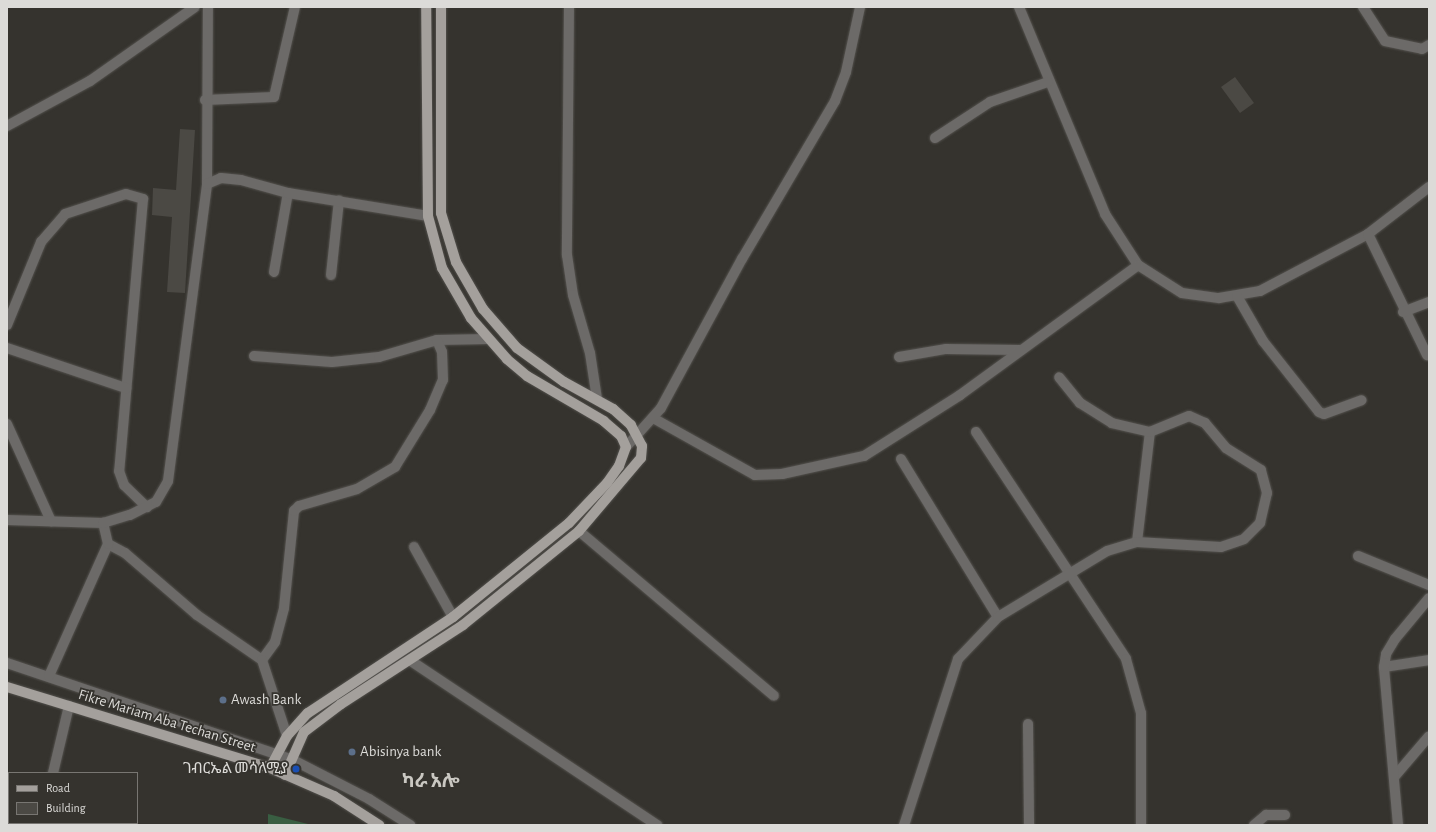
<!DOCTYPE html>
<html>
<head>
<meta charset="utf-8">
<style>
	body { margin:0 }
	#map { position:relative; width:1436px; height:832px; overflow:hidden; background:#35332e; font-family:"Alegreya Sans","Noto Sans Ethiopic",sans-serif }
	div>[style] { position:absolute }
	.green>* { inset:0; background:#395e42 }
	.building>* { inset:0; background:#4b4944 }
	.roads { filter:drop-shadow(0 0 1px #53514d) drop-shadow(0 0 1px #53514d) }
	.minor>* { height:10px; margin:-5px; padding:0 5px; transform-origin:5px; border-radius:5px; background:#6c6a68 }
	.major>* { height:10px; margin:-5px; padding:0 5px; transform-origin:5px; border-radius:5px; background:#a4a09c }
	.dots>* { width:11px; height:11px; translate:-50% -50%; box-sizing:border-box; border:2px solid #35332e; border-radius:50% }
	span { translate:-50% -50%; white-space:nowrap; text-align:center; line-height:1.15; -webkit-text-stroke:3.5px #35332e; paint-order:stroke }
	.poi-label { font-size:15px; color:#dcdbd8 }
	.left { translate:0 -50%; text-align:left }
	.right { translate:-100% -50%; text-align:right }
	.street-label { font-size:15px; color:#dcdbd8 }
	.district-label { font-size:19px; color:#cac8c2; font-weight:700 }
	.frame { position:absolute; inset:0; border:8px solid #dcdbd8; pointer-events:none }
	.legend { position:absolute; left:8px; top:772px; width:130px; height:52px; box-sizing:border-box; background:#35332e; border:1px solid #787672; margin:0; padding:5px 7px; list-style:none; font-size:12px; color:#dcdbd8 }
	.legend li { display:flex; align-items:center; gap:8px; height:20px }
	.legend b { width:20px; border:1px solid #787672 }
</style>
</head>
<body>
<div id="map">
	<div class="green">
		<div style="clip-path:polygon(268px 814px,312px 825px,268px 825px)"></div>
	</div>
	<div class="building">
		<div style="clip-path:polygon(1235px 77px,1254px 103px,1240px 113px,1221px 87px)"></div>
		<div style="clip-path:polygon(180px 129px,195px 130px,185px 293px,167px 292px,172px 217px,152px 215px,153px 188px,176px 190px)"></div>
	</div>
	<div class="roads">
		<div class="minor">
			<div style="left:569px;top:7px;width:248px;rotate:90.5deg"></div>
			<div style="left:567px;top:255px;width:40px;rotate:81.5deg"></div>
			<div style="left:573px;top:295px;width:60px;rotate:73.7deg"></div>
			<div style="left:590px;top:353px;width:47px;rotate:81.3deg"></div>
			<div style="left:1019px;top:7px;width:224px;rotate:67.4deg"></div>
			<div style="left:1105px;top:214px;width:61px;rotate:57.1deg"></div>
			<div style="left:1138px;top:265px;width:52px;rotate:32.5deg"></div>
			<div style="left:1182px;top:293px;width:37px;rotate:8deg"></div>
			<div style="left:1219px;top:298px;width:42px;rotate:-9.7deg"></div>
			<div style="left:1260px;top:291px;width:122px;rotate:-27.8deg"></div>
			<div style="left:1368px;top:234px;width:77px;rotate:-37.6deg"></div>
			<div style="left:1363px;top:7px;width:40px;rotate:57.1deg"></div>
			<div style="left:1385px;top:41px;width:38px;rotate:12deg"></div>
			<div style="left:1422px;top:49px;width:8px;rotate:-30deg"></div>
			<div style="left:205px;top:100px;width:69px;rotate:-2.5deg"></div>
			<div style="left:274px;top:97px;width:92px;rotate:-76.9deg"></div>
			<div style="left:7px;top:126px;width:94px;rotate:-28.5deg"></div>
			<div style="left:90px;top:81px;width:128px;rotate:-35.2deg"></div>
			<div style="left:935px;top:138px;width:66px;rotate:-33.2deg"></div>
			<div style="left:990px;top:102px;width:61px;rotate:-19deg"></div>
			<div style="left:207px;top:184px;width:177px;rotate:-89.7deg"></div>
			<div style="left:1368px;top:234px;width:135px;rotate:64deg"></div>
			<div style="left:274px;top:272px;width:80px;rotate:-80deg"></div>
			<div style="left:331px;top:275px;width:75px;rotate:-83.9deg"></div>
			<div style="left:1237px;top:296px;width:52px;rotate:60deg"></div>
			<div style="left:1263px;top:341px;width:90px;rotate:51.7deg"></div>
			<div style="left:1319px;top:412px;width:5px;rotate:22deg"></div>
			<div style="left:1324px;top:414px;width:40px;rotate:-20.2deg"></div>
			<div style="left:1403px;top:312px;width:28px;rotate:-21deg"></div>
			<div style="left:7px;top:325px;width:90px;rotate:-67.7deg"></div>
			<div style="left:41px;top:242px;width:37px;rotate:-49deg"></div>
			<div style="left:65px;top:214px;width:64px;rotate:-18.2deg"></div>
			<div style="left:126px;top:194px;width:18px;rotate:16deg"></div>
			<div style="left:143px;top:199px;width:273px;rotate:95deg"></div>
			<div style="left:119px;top:471px;width:15px;rotate:70deg"></div>
			<div style="left:124px;top:485px;width:32px;rotate:44deg"></div>
			<div style="left:7px;top:348px;width:126px;rotate:18.6deg"></div>
			<div style="left:254px;top:356px;width:78px;rotate:4.4deg"></div>
			<div style="left:332px;top:362px;width:47px;rotate:-6.1deg"></div>
			<div style="left:379px;top:357px;width:60px;rotate:-16.3deg"></div>
			<div style="left:437px;top:340px;width:51px;rotate:-1.1deg"></div>
			<div style="left:899px;top:357px;width:48px;rotate:-9.7deg"></div>
			<div style="left:946px;top:349px;width:75px;rotate:0.8deg"></div>
			<div style="left:653px;top:418px;width:117px;rotate:29.2deg"></div>
			<div style="left:755px;top:475px;width:27px;rotate:-2deg"></div>
			<div style="left:782px;top:474px;width:84px;rotate:-12.4deg"></div>
			<div style="left:864px;top:456px;width:114px;rotate:-32.4deg"></div>
			<div style="left:960px;top:395px;width:220px;rotate:-36.1deg"></div>
			<div style="left:7px;top:424px;width:107px;rotate:65.6deg"></div>
			<div style="left:976px;top:432px;width:272px;rotate:56.5deg"></div>
			<div style="left:1126px;top:659px;width:56px;rotate:74.5deg"></div>
			<div style="left:1141px;top:713px;width:112px;rotate:90deg"></div>
			<div style="left:626px;top:447px;width:52px;rotate:-48.1deg"></div>
			<div style="left:661px;top:408px;width:170px;rotate:-61.5deg"></div>
			<div style="left:742px;top:259px;width:183px;rotate:-59.5deg"></div>
			<div style="left:835px;top:101px;width:31px;rotate:-69deg"></div>
			<div style="left:846px;top:72px;width:66px;rotate:-77.8deg"></div>
			<div style="left:901px;top:459px;width:185px;rotate:58.5deg"></div>
			<div style="left:998px;top:617px;width:58px;rotate:133.6deg"></div>
			<div style="left:958px;top:659px;width:175px;rotate:108deg"></div>
			<div style="left:7px;top:520px;width:96px;rotate:1.8deg"></div>
			<div style="left:579px;top:531px;width:255px;rotate:40.2deg"></div>
			<div style="left:1137px;top:542px;width:111px;rotate:-83.3deg"></div>
			<div style="left:108px;top:544px;width:19px;rotate:28deg"></div>
			<div style="left:125px;top:553px;width:95px;rotate:40.7deg"></div>
			<div style="left:197px;top:615px;width:79px;rotate:34.7deg"></div>
			<div style="left:262px;top:660px;width:22px;rotate:-54deg"></div>
			<div style="left:275px;top:642px;width:35px;rotate:-75deg"></div>
			<div style="left:284px;top:608px;width:98px;rotate:-84.1deg"></div>
			<div style="left:294px;top:511px;width:7px;rotate:-45deg"></div>
			<div style="left:299px;top:506px;width:60px;rotate:-16.3deg"></div>
			<div style="left:357px;top:489px;width:44px;rotate:-30.1deg"></div>
			<div style="left:395px;top:467px;width:67px;rotate:-58.4deg"></div>
			<div style="left:430px;top:410px;width:33px;rotate:-67deg"></div>
			<div style="left:443px;top:380px;width:28px;rotate:-92deg"></div>
			<div style="left:442px;top:352px;width:13px;rotate:-113deg"></div>
			<div style="left:414px;top:547px;width:80px;rotate:60.9deg"></div>
			<div style="left:1358px;top:556px;width:77px;rotate:22.2deg"></div>
			<div style="left:998px;top:617px;width:127px;rotate:-31.2deg"></div>
			<div style="left:1107px;top:551px;width:31px;rotate:-17deg"></div>
			<div style="left:1137px;top:542px;width:84px;rotate:3.4deg"></div>
			<div style="left:1221px;top:547px;width:24px;rotate:-19deg"></div>
			<div style="left:1244px;top:539px;width:23px;rotate:-45deg"></div>
			<div style="left:1260px;top:523px;width:31px;rotate:-77deg"></div>
			<div style="left:1267px;top:493px;width:24px;rotate:-105deg"></div>
			<div style="left:1261px;top:470px;width:41px;rotate:-147.8deg"></div>
			<div style="left:1226px;top:448px;width:33px;rotate:-130deg"></div>
			<div style="left:1205px;top:423px;width:17px;rotate:-156deg"></div>
			<div style="left:1189px;top:416px;width:42px;rotate:157.7deg"></div>
			<div style="left:1150px;top:432px;width:39px;rotate:-167deg"></div>
			<div style="left:1112px;top:423px;width:38px;rotate:-148deg"></div>
			<div style="left:1080px;top:403px;width:33px;rotate:-129deg"></div>
			<div style="left:262px;top:660px;width:80px;rotate:71.8deg"></div>
			<div style="left:411px;top:661px;width:296px;rotate:33.7deg"></div>
			<div style="left:7px;top:663px;width:300px;rotate:18.7deg"></div>
			<div style="left:291px;top:759px;width:88px;rotate:27.1deg"></div>
			<div style="left:369px;top:799px;width:49px;rotate:32.4deg"></div>
			<div style="left:1384px;top:667px;width:46px;rotate:-8.8deg"></div>
			<div style="left:49px;top:676px;width:145px;rotate:-65.9deg"></div>
			<div style="left:108px;top:544px;width:22px;rotate:-103deg"></div>
			<div style="left:103px;top:523px;width:28px;rotate:-17deg"></div>
			<div style="left:130px;top:515px;width:29px;rotate:-27deg"></div>
			<div style="left:156px;top:502px;width:24px;rotate:-60deg"></div>
			<div style="left:168px;top:481px;width:300px;rotate:-82.5deg"></div>
			<div style="left:207px;top:184px;width:15px;rotate:-23deg"></div>
			<div style="left:221px;top:178px;width:20px;rotate:6deg"></div>
			<div style="left:241px;top:180px;width:49px;rotate:15.5deg"></div>
			<div style="left:288px;top:193px;width:142px;rotate:9.3deg"></div>
			<div style="left:1028px;top:724px;width:101px;rotate:89.4deg"></div>
			<div style="left:53px;top:773px;width:69px;rotate:-76.6deg"></div>
			<div style="left:1395px;top:776px;width:52px;rotate:-49.6deg"></div>
			<div style="left:43px;top:825px;width:2px;rotate:-90deg"></div>
			<div style="left:1254px;top:825px;width:16px;rotate:-40deg"></div>
			<div style="left:1266px;top:815px;width:19px"></div>
			<div style="left:1398px;top:825px;width:159px;rotate:-95.1deg"></div>
			<div style="left:1384px;top:667px;width:13px;rotate:-81deg"></div>
			<div style="left:1386px;top:654px;width:17px;rotate:-59deg"></div>
			<div style="left:1395px;top:639px;width:53px;rotate:-50.3deg"></div>
		</div>
		<div class="major">
			<div style="left:7px;top:687px;width:275px;rotate:17.1deg"></div>
			<div style="left:270px;top:768px;width:70px;rotate:23.6deg"></div>
			<div style="left:334px;top:796px;width:54px;rotate:32.8deg"></div>
			<div style="left:270px;top:768px;width:36px;rotate:-62deg"></div>
			<div style="left:287px;top:736px;width:31px;rotate:-48deg"></div>
			<div style="left:308px;top:713px;width:174px;rotate:-33.5deg"></div>
			<div style="left:453px;top:617px;width:149px;rotate:-39deg"></div>
			<div style="left:569px;top:523px;width:55px;rotate:-46.5deg"></div>
			<div style="left:607px;top:483px;width:21px;rotate:-55deg"></div>
			<div style="left:619px;top:466px;width:20px;rotate:-70deg"></div>
			<div style="left:626px;top:447px;width:12px;rotate:-114deg"></div>
			<div style="left:621px;top:436px;width:23px;rotate:-139deg"></div>
			<div style="left:604px;top:421px;width:89px;rotate:-149.7deg"></div>
			<div style="left:527px;top:376px;width:26px;rotate:-140deg"></div>
			<div style="left:507px;top:359px;width:55px;rotate:-131.3deg"></div>
			<div style="left:471px;top:318px;width:58px;rotate:-120.1deg"></div>
			<div style="left:442px;top:268px;width:54px;rotate:-105.1deg"></div>
			<div style="left:428px;top:216px;width:209px;rotate:-90.5deg"></div>
			<div style="left:285px;top:775px;width:47px;rotate:-66.2deg"></div>
			<div style="left:304px;top:732px;width:46px;rotate:-37.1deg"></div>
			<div style="left:341px;top:704px;width:145px;rotate:-32.9deg"></div>
			<div style="left:463px;top:625px;width:149px;rotate:-39deg"></div>
			<div style="left:579px;top:531px;width:96px;rotate:-49.7deg"></div>
			<div style="left:641px;top:458px;width:12px;rotate:-85deg"></div>
			<div style="left:642px;top:446px;width:24px;rotate:-118deg"></div>
			<div style="left:631px;top:425px;width:24px;rotate:-138deg"></div>
			<div style="left:613px;top:409px;width:56px;rotate:-151.1deg"></div>
			<div style="left:564px;top:382px;width:58px;rotate:-144.1deg"></div>
			<div style="left:517px;top:348px;width:52px;rotate:-131.1deg"></div>
			<div style="left:483px;top:309px;width:54px;rotate:-119.9deg"></div>
			<div style="left:456px;top:262px;width:51px;rotate:-107deg"></div>
			<div style="left:441px;top:213px;width:206px;rotate:-90deg"></div>
		</div>
	</div>
	<div class="dots">
		<div style="left:223px;top:700px;background:#5c6f8a"></div>
		<div style="left:352px;top:752px;background:#5c6f8a"></div>
		<div style="left:296px;top:769px;background:#1a4fb4"></div>
	</div>
	<div class="poi-label">
		<span class="left" style="left:231px;top:700px">Awash Bank</span>
		<span class="left" style="left:360px;top:752px">Abisinya bank</span>
		<span class="right" style="left:288px;top:769px">ገብርኤል መሳለሚያ</span>
	</div>
	<div class="street-label">
		<span style="left:167px;top:721px;rotate:17deg">Fikre Mariam Aba Techan Street</span>
	</div>
	<div class="district-label">
		<span style="left:431px;top:782px">ካራ አሎ</span>
	</div>
	<div class="frame"></div>
	<ul class="legend">
	<li><b style="height:5px;background:#a4a09c"></b>Road</li>
	<li><b style="height:11px;background:#4b4944"></b>Building</li>
	</ul>
</div>
</body>
</html>
